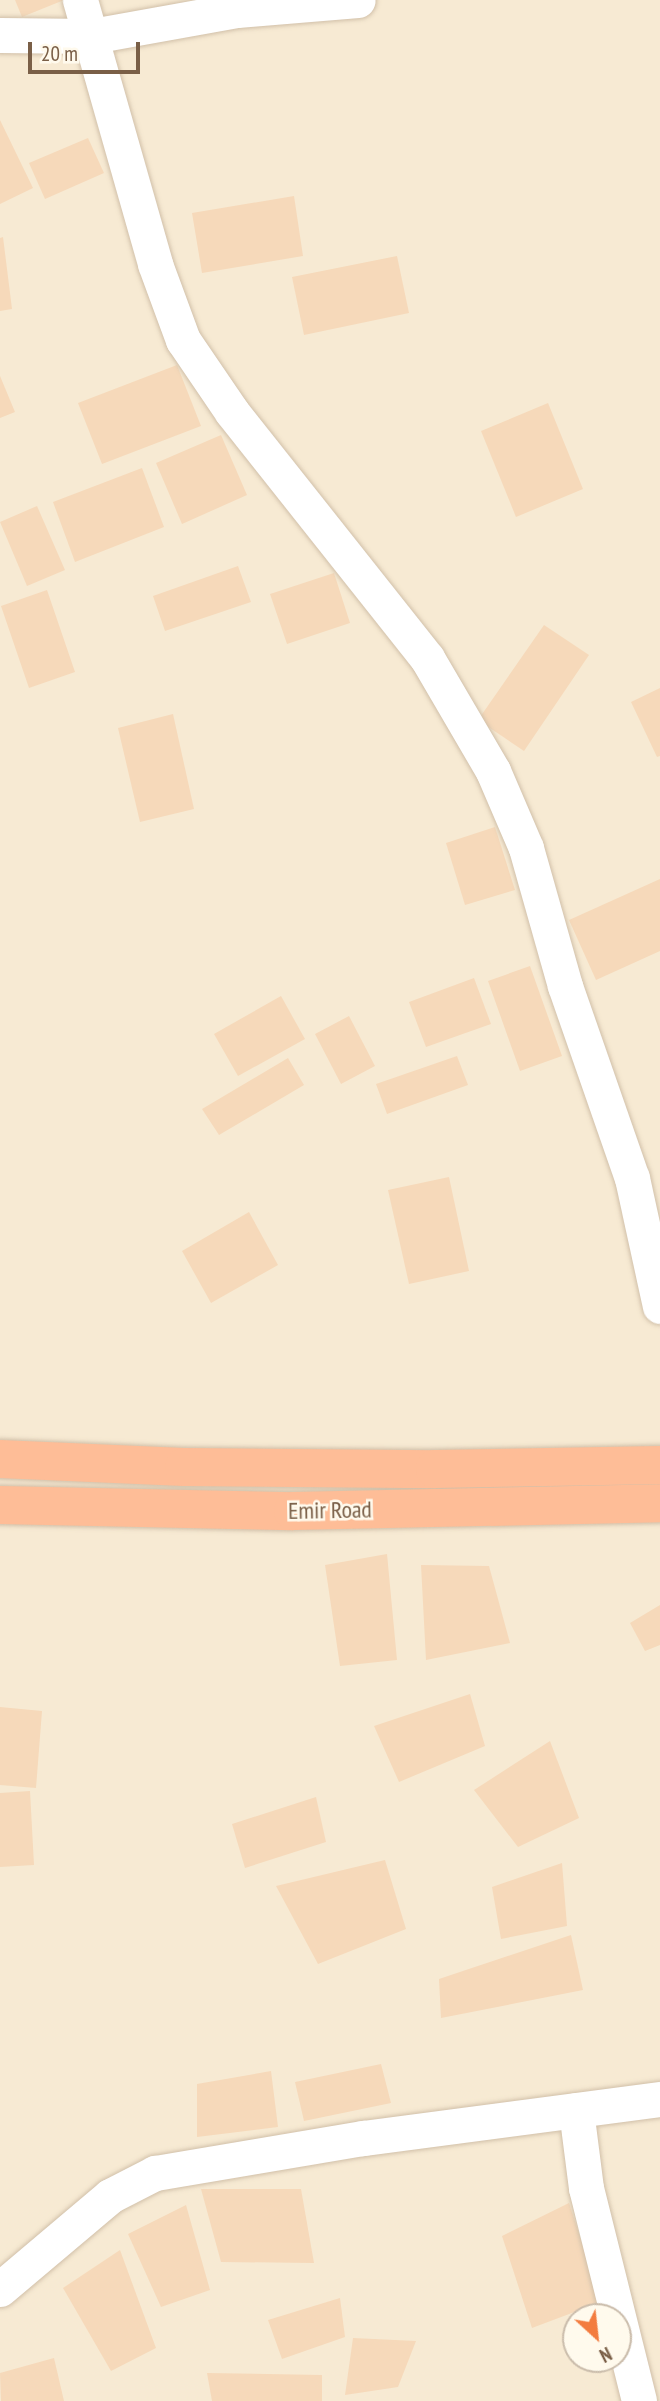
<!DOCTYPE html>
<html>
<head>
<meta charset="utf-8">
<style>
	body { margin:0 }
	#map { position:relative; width:660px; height:2401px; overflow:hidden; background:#fef7e5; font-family:"PT Sans Narrow",sans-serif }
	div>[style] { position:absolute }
	.residential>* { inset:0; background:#f7ead3 }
	.building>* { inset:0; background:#f6d9ba }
	.roads { filter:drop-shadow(0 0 2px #d1c0a9) drop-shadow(0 0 2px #d1c0a9) }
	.street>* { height:35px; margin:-17.5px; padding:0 17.5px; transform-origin:17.5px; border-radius:17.5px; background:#fff }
	.highway>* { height:38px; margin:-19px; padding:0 19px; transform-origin:19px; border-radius:19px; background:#febd97 }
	span { translate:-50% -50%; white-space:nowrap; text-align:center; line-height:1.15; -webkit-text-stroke:5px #fffaed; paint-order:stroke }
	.street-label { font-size:24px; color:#7a5f47 }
	.north { position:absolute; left:562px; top:2303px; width:70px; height:70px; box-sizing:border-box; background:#fffaed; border:2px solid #cabcab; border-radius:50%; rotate:153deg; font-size:19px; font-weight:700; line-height:28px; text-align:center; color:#7a5f47 }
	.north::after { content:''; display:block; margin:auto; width:24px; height:32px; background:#f37c3f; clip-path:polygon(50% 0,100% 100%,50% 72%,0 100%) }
	.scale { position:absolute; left:28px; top:42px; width:112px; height:32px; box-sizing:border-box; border:4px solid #7a5f47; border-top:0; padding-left:9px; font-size:21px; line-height:24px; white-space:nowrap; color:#7a5f47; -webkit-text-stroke:5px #fffaed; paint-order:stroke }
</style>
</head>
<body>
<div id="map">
	<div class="residential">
		<div style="clip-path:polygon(evenodd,0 0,660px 0,660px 2401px,0 2401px,0 0,576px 2317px,618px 2317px,618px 2359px,576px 2359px,576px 2317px)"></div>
	</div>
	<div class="building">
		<div style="clip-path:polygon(15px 0,64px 0,22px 17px)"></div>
		<div style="clip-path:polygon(0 120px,33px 188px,0 204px)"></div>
		<div style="clip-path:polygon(88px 138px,104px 173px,45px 199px,29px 163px)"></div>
		<div style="clip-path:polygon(294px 196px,303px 256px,202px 273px,192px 213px)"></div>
		<div style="clip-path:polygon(3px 237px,12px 309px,0 311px,0 238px)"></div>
		<div style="clip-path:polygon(397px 256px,409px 313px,304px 335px,292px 277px)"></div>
		<div style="clip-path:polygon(177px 365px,201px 426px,102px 464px,78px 403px)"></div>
		<div style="clip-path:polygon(0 376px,15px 412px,0 418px)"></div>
		<div style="clip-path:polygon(548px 403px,583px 489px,516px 517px,481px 431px)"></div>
		<div style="clip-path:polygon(221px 435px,247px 495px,182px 524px,156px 463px)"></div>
		<div style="clip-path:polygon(142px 468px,164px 527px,75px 562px,53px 502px)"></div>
		<div style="clip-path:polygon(37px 506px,65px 570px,27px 586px,0 522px)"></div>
		<div style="clip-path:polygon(238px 566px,251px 602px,165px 631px,153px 596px)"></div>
		<div style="clip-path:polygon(334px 573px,350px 623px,287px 644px,270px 594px)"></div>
		<div style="clip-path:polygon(47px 590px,75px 672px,29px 688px,1px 606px)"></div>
		<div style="clip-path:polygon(544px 625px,589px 655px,524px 751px,478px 720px)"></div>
		<div style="clip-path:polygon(660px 688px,660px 756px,657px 757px,631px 702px)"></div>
		<div style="clip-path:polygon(173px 714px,194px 809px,140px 822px,118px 728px)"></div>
		<div style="clip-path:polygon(495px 827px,515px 890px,465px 905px,446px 843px)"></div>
		<div style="clip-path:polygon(660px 879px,660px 951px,596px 980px,569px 920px)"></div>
		<div style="clip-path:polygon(530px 966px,562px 1056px,520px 1071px,488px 981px)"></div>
		<div style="clip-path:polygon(474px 978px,491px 1024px,426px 1047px,409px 1002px)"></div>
		<div style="clip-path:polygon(281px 996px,305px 1039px,238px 1076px,214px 1034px)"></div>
		<div style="clip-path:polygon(349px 1016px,375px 1066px,341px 1084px,315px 1034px)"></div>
		<div style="clip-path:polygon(457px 1056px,468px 1085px,387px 1114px,376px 1084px)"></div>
		<div style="clip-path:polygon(288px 1058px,304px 1085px,219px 1135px,202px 1109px)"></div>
		<div style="clip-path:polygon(449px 1177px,469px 1271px,409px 1284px,388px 1190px)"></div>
		<div style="clip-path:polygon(249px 1212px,278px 1265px,211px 1303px,182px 1251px)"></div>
		<div style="clip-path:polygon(387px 1554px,397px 1660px,340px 1666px,325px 1565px)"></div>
		<div style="clip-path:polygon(421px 1565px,489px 1566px,510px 1643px,426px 1660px)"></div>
		<div style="clip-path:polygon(660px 1605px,660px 1645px,645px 1651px,630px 1623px)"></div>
		<div style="clip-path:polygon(470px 1694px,485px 1746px,399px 1782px,374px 1726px)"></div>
		<div style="clip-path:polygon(0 1707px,42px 1711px,36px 1788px,0 1785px)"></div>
		<div style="clip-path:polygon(550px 1741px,579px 1818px,518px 1847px,474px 1790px)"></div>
		<div style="clip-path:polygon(30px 1791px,34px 1865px,0 1867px,0 1793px)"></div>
		<div style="clip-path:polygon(316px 1797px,326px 1842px,245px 1868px,232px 1824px)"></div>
		<div style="clip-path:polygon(385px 1860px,406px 1929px,318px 1964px,276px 1886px)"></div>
		<div style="clip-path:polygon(562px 1863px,567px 1926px,501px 1939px,492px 1887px)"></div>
		<div style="clip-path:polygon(571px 1935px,583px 1990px,441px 2018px,439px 1979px)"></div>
		<div style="clip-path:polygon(381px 2064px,391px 2103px,304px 2121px,295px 2082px)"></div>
		<div style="clip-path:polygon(271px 2071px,278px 2127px,197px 2137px,197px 2084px)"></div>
		<div style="clip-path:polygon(201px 2189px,301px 2189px,314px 2263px,221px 2262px)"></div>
		<div style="clip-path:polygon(569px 2203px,601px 2302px,532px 2328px,502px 2236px)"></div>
		<div style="clip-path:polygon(186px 2205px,210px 2290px,161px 2307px,128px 2234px)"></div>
		<div style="clip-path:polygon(120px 2250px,156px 2348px,111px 2371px,63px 2288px)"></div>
		<div style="clip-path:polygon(340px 2298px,345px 2337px,282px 2359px,268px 2320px)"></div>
		<div style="clip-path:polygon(353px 2338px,416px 2341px,398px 2387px,345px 2395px)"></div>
		<div style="clip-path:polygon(54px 2358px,64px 2401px,1px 2401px,0 2373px)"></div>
		<div style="clip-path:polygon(207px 2373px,322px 2375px,322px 2401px,212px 2401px)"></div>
	</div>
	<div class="roads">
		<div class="street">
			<div style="left:80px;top:0;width:274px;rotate:74.1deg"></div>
			<div style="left:155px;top:264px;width:81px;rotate:69.8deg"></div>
			<div style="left:183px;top:340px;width:87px;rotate:55.8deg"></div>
			<div style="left:232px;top:412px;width:314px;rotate:51.6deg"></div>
			<div style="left:427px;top:658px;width:131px;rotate:59.7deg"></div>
			<div style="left:493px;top:771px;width:84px;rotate:66.8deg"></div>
			<div style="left:526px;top:848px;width:143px;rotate:74.2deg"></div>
			<div style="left:565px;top:986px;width:203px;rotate:70.8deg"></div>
			<div style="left:632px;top:1178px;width:131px;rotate:77.7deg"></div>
			<div style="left:0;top:35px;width:92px;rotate:0.6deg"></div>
			<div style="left:92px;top:36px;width:147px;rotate:-10.2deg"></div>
			<div style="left:237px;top:10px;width:121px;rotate:-4.7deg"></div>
			<div style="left:576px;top:2110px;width:79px;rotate:82.7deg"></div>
			<div style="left:586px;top:2188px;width:219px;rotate:76deg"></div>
			<div style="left:0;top:2289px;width:144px;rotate:-40.2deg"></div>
			<div style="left:110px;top:2196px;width:51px;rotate:-27.1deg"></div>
			<div style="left:155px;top:2173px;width:211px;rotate:-9.6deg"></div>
			<div style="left:363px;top:2138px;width:300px;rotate:-7.5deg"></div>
		</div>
		<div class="highway">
			<div style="left:0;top:1459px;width:184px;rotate:2.5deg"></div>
			<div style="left:184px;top:1467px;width:251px;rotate:0.5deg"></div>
			<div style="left:435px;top:1469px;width:225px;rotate:-1deg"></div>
			<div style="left:0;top:1505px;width:293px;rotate:1.2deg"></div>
			<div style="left:293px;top:1511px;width:367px;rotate:-1.2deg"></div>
		</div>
	</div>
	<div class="street-label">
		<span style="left:330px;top:1510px;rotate:-1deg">Emir Road</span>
	</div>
	<div class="north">N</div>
	<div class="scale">20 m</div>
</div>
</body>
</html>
